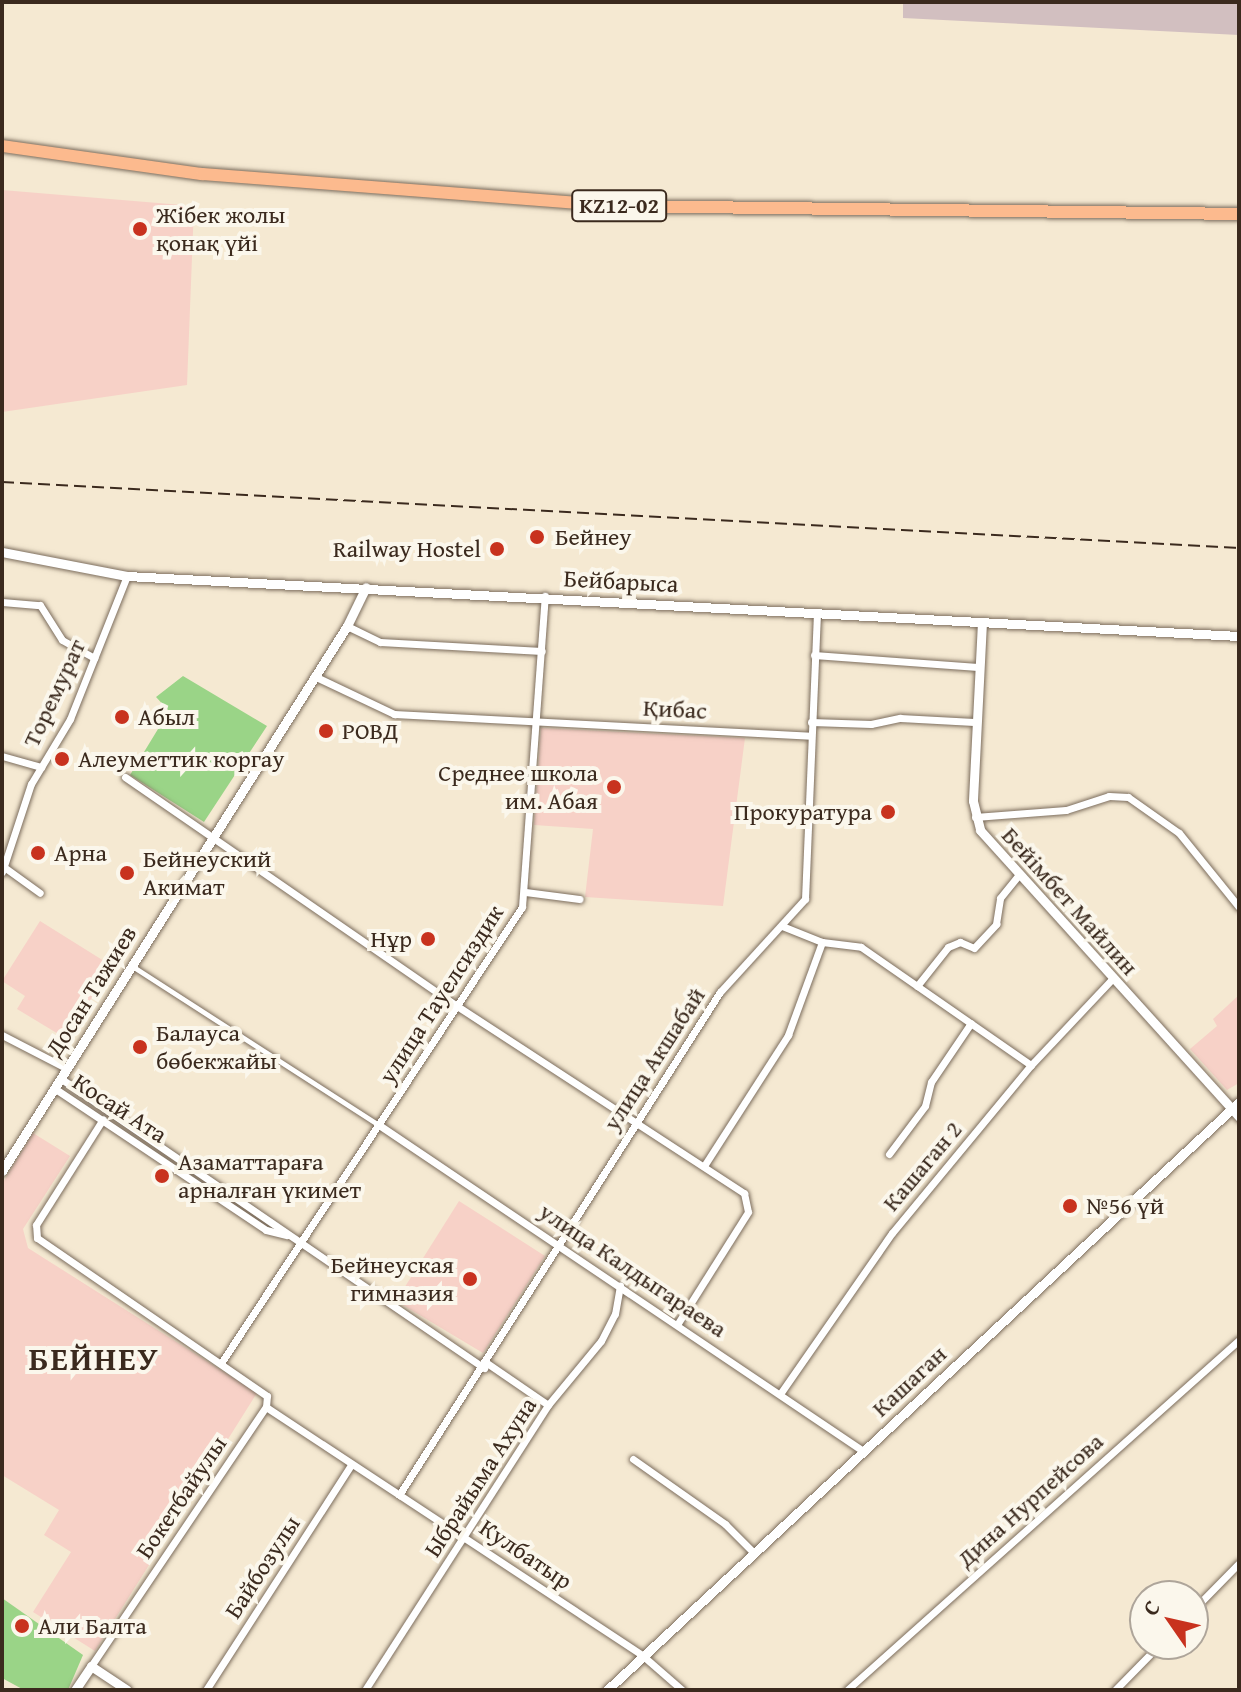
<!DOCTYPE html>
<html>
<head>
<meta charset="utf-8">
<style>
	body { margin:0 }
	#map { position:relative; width:1241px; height:1692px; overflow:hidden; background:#f5e9d2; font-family:"Gentium Book Plus",serif }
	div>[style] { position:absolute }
	.built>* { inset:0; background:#f7d1c7 }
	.industrial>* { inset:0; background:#d2bfc0 }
	.green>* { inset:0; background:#9ad487 }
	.roads { filter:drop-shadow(0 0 2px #7c6d5d) drop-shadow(0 0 2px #7c6d5d) }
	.pedestrian>* { height:5px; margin:-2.5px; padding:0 2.5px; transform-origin:2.5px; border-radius:2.5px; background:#fff }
	.minor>* { height:7px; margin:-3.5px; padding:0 3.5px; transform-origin:3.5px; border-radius:3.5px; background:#fff }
	.tertiary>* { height:9px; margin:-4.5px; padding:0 4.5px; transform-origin:4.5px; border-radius:4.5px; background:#fff }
	.trunk>* { height:12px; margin:-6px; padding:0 6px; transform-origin:6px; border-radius:6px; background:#fcba8e }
	.rail>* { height:2px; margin-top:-1px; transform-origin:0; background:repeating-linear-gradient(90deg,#3b2a1e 0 12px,transparent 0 18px) }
	.dots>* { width:22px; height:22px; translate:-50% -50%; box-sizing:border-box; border:4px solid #fbf7ec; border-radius:50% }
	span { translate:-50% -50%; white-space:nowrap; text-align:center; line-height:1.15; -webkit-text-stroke:8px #fbf7ec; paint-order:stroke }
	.shield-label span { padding:2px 6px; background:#fbf7ec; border:2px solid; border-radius:6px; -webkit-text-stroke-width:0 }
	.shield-label { font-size:22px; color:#3b2a1e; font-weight:700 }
	.poi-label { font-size:24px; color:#3b2a1e }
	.left { translate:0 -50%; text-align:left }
	.right { translate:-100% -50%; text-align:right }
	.street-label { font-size:24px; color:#3b2a1e }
	.district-label { font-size:32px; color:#3b2a1e; font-weight:700; letter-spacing:2px }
	.frame { position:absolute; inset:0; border:4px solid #3b2a1e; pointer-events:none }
	.north { position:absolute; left:1129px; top:1580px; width:80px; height:80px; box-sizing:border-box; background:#fbf7ec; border:2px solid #aea59a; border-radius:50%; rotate:304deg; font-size:22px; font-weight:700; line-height:32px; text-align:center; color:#3b2a1e }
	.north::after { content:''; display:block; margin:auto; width:28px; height:36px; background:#c8321e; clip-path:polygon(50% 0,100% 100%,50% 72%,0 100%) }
</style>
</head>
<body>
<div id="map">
	<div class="built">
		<div style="clip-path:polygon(2px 190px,194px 206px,187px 385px,2px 412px)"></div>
		<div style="clip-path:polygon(541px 728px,745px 738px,723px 906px,585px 897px,593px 829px,534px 825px)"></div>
		<div style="clip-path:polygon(40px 921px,112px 966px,65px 1041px,53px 1048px,60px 1035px,17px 1009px,25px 996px,2px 981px)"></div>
		<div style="clip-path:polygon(1239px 995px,1239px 1083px,1227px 1090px,1190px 1049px,1217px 1026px,1213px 1019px)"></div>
		<div style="clip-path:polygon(33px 1133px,70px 1156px,23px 1229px,28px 1248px,257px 1393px,95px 1651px,33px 1612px,71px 1552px,44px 1535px,59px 1510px,2px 1475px,2px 1184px)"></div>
		<div style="clip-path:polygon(459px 1201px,545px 1256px,483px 1353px,396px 1301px)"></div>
	</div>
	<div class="industrial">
		<div style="clip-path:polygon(903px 2px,1239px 2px,1239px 35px,903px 18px)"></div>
	</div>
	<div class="green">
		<div style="clip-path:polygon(183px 676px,267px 726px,204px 822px,130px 775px,169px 711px,156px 697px)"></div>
		<div style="clip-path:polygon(2px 1598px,83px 1655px,68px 1690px,24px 1690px,2px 1678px)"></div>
	</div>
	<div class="roads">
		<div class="pedestrian">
			<div style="left:132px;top:966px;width:294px;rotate:32.8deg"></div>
		</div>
		<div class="minor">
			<div style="left:2px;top:602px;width:38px;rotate:5deg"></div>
			<div style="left:40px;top:605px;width:41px;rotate:57.8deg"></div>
			<div style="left:62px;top:640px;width:37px;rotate:29deg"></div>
			<div style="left:347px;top:626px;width:37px;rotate:26deg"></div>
			<div style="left:380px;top:642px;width:162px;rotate:3.2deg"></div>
			<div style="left:814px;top:655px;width:164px;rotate:4.2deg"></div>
			<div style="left:314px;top:676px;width:89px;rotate:25.4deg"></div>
			<div style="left:394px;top:714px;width:417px;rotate:3deg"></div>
			<div style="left:811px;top:722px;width:60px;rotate:1.9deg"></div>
			<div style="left:871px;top:724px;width:30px;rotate:-12deg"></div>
			<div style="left:900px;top:718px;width:74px;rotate:3.1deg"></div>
			<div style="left:2px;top:756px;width:41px;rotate:15.8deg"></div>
			<div style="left:125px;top:777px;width:403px;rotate:34.6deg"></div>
			<div style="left:457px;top:1006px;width:343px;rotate:33.1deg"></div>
			<div style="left:744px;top:1193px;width:19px;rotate:78deg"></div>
			<div style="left:748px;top:1212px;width:131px;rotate:122.2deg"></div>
			<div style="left:975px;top:817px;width:91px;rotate:-4.4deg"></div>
			<div style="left:1066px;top:810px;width:45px;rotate:-18deg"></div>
			<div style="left:1109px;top:796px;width:19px;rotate:3deg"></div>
			<div style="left:1128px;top:797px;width:62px;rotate:35.2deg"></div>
			<div style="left:1179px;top:833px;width:95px;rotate:51deg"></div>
			<div style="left:4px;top:867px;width:44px;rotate:35.8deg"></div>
			<div style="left:2px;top:872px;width:93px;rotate:-71.8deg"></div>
			<div style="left:31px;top:784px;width:76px;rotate:-59deg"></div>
			<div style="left:70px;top:719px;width:154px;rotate:-68.3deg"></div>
			<div style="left:525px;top:892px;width:55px;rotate:7.3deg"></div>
			<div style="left:782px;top:926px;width:43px;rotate:21.8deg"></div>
			<div style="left:822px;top:942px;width:39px;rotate:7deg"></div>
			<div style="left:861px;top:947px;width:207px;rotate:34.8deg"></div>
			<div style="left:917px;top:986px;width:50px;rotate:-51.5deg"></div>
			<div style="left:948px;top:947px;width:13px;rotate:-23deg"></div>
			<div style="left:960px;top:942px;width:15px;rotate:23deg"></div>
			<div style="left:974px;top:948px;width:33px;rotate:-47deg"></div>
			<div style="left:996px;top:924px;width:26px;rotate:-81deg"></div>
			<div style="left:1000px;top:898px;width:28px;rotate:-51deg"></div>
			<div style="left:2px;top:1035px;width:72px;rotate:27.3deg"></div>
			<div style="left:60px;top:1078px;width:514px;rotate:34.37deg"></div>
			<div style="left:54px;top:1088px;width:255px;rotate:33.8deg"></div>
			<div style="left:266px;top:1230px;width:21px;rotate:14deg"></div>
			<div style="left:379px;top:1125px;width:584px;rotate:33.96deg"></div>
			<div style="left:889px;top:1154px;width:60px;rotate:-53.1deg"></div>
			<div style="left:925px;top:1106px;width:25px;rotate:-76deg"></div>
			<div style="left:931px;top:1082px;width:71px;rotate:-55.9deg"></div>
			<div style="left:704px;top:1166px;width:156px;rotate:-57.3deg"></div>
			<div style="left:788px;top:1035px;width:99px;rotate:-69.9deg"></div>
			<div style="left:221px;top:1363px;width:546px;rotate:-56.57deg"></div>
			<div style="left:522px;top:907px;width:312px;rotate:-85.8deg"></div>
			<div style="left:487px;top:1363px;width:74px;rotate:34.5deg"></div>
			<div style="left:780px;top:1394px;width:196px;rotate:-55.2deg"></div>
			<div style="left:892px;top:1233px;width:218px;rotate:-50.4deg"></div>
			<div style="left:1031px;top:1065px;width:118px;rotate:-46.7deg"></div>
			<div style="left:266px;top:1407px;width:452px;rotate:33.4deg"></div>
			<div style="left:643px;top:1656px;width:52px;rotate:41.1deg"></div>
			<div style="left:633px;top:1459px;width:113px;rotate:35.2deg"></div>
			<div style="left:725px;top:1524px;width:41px;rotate:45deg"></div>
			<div style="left:399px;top:1495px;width:597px;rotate:-57.46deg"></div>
			<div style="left:720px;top:992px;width:126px;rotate:-47.6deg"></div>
			<div style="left:805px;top:899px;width:287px;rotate:-87.6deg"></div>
			<div style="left:1193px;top:1610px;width:66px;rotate:-45.6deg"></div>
			<div style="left:91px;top:1666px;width:313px;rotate:-56deg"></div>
			<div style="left:266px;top:1407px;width:11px;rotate:-85deg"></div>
			<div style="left:267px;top:1396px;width:279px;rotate:-145.5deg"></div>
			<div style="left:37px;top:1238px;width:13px;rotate:-94deg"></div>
			<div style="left:36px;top:1225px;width:125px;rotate:-57.7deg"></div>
			<div style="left:206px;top:1690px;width:268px;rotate:-57.2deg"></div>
			<div style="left:365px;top:1690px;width:339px;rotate:-57.3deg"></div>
			<div style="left:548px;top:1405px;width:83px;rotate:-50.4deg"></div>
			<div style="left:601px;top:1341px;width:30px;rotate:-63deg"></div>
			<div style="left:615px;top:1314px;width:29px;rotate:-80deg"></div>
			<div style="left:847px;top:1690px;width:526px;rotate:-41.76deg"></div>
			<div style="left:1115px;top:1690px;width:64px;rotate:-45.6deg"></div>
		</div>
		<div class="tertiary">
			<div style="left:2px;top:552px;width:127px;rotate:10.9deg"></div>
			<div style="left:127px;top:576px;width:1114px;rotate:3.09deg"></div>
			<div style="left:982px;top:622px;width:179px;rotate:92.9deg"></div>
			<div style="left:973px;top:801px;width:30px;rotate:76deg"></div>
			<div style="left:980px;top:830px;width:387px;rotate:47.9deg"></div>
			<div style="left:2px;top:1171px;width:645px;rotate:-57.67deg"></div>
			<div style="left:347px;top:626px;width:43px;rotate:-64deg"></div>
			<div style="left:75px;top:1690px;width:29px;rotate:-56deg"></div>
			<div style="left:91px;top:1666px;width:43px;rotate:33.7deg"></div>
			<div style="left:607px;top:1690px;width:863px;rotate:-42.93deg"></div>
		</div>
		<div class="trunk">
			<div style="left:2px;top:146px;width:202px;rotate:8deg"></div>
			<div style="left:202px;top:174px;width:414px;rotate:4.4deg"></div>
			<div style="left:615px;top:206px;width:624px;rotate:0.73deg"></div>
		</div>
	</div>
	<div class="rail">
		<div style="left:2px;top:482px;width:1239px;rotate:3.05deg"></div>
	</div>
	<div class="dots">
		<div style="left:140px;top:229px;background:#c8321e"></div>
		<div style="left:537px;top:537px;background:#c8321e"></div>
		<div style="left:497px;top:549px;background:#c8321e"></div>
		<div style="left:122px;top:717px;background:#c8321e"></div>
		<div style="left:326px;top:731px;background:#c8321e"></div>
		<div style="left:62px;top:759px;background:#c8321e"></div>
		<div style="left:614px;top:787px;background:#c8321e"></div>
		<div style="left:888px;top:812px;background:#c8321e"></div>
		<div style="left:38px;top:853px;background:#c8321e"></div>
		<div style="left:127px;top:873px;background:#c8321e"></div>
		<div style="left:428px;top:939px;background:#c8321e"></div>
		<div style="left:140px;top:1047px;background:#c8321e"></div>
		<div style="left:162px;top:1176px;background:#c8321e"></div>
		<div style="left:1070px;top:1206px;background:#c8321e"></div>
		<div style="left:470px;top:1279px;background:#c8321e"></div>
		<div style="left:22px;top:1626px;background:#c8321e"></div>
	</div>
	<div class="shield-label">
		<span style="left:619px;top:206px">KZ12-02</span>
	</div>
	<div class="poi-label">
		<span class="left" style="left:156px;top:229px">Жібек жолы<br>қонақ үйі</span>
		<span class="left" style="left:555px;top:537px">Бейнеу</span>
		<span class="right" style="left:481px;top:549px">Railway Hostel</span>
		<span class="left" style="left:138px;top:717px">Абыл</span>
		<span class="left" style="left:342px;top:731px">РОВД</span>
		<span class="left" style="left:78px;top:759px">Алеуметтик коргау</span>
		<span class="right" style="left:598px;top:787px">Среднее школа<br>им. Абая</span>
		<span class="right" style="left:872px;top:812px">Прокуратура</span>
		<span class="left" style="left:54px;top:853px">Арна</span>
		<span class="left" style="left:143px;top:873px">Бейнеуский<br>Акимат</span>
		<span class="right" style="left:412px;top:939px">Нұр</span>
		<span class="left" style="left:156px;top:1047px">Балауса<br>бөбекжайы</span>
		<span class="left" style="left:178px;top:1176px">Азаматтараға<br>арналған үкимет</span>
		<span class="left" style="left:1086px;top:1206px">№56 үй</span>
		<span class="right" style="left:454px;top:1279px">Бейнеуская<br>гимназия</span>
		<span class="left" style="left:38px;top:1626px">Али Балта</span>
	</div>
	<div class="street-label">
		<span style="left:621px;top:581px;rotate:3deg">Бейбарыса</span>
		<span style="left:54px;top:693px;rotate:-65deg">Торемурат</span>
		<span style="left:675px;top:709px;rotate:3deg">Қибас</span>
		<span style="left:1070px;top:901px;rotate:48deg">Бейімбет Майлин</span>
		<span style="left:91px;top:991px;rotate:-58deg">Досан Тажиев</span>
		<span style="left:441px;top:994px;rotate:-57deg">улица Тауелсиздик</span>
		<span style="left:654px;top:1059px;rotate:-57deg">улица Акшабай</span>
		<span style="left:120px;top:1108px;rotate:33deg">Косай Ата</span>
		<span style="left:922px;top:1166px;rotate:-50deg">Кашаган 2</span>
		<span style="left:633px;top:1270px;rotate:34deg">улица Калдыгараева</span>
		<span style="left:909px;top:1381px;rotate:-43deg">Кашаган</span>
		<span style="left:480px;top:1477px;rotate:-57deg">Ыбрайыма Ахуна</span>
		<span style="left:181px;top:1497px;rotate:-56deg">Бокетбайулы</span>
		<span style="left:1030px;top:1500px;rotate:-42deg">Дина Нурпейсова</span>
		<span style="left:526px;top:1554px;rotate:34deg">Кулбатыр</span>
		<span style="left:262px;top:1567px;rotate:-57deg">Байбозулы</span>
	</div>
	<div class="district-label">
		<span style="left:94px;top:1359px">БЕЙНЕУ</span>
	</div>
	<div class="frame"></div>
	<div class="north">С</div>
</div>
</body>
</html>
